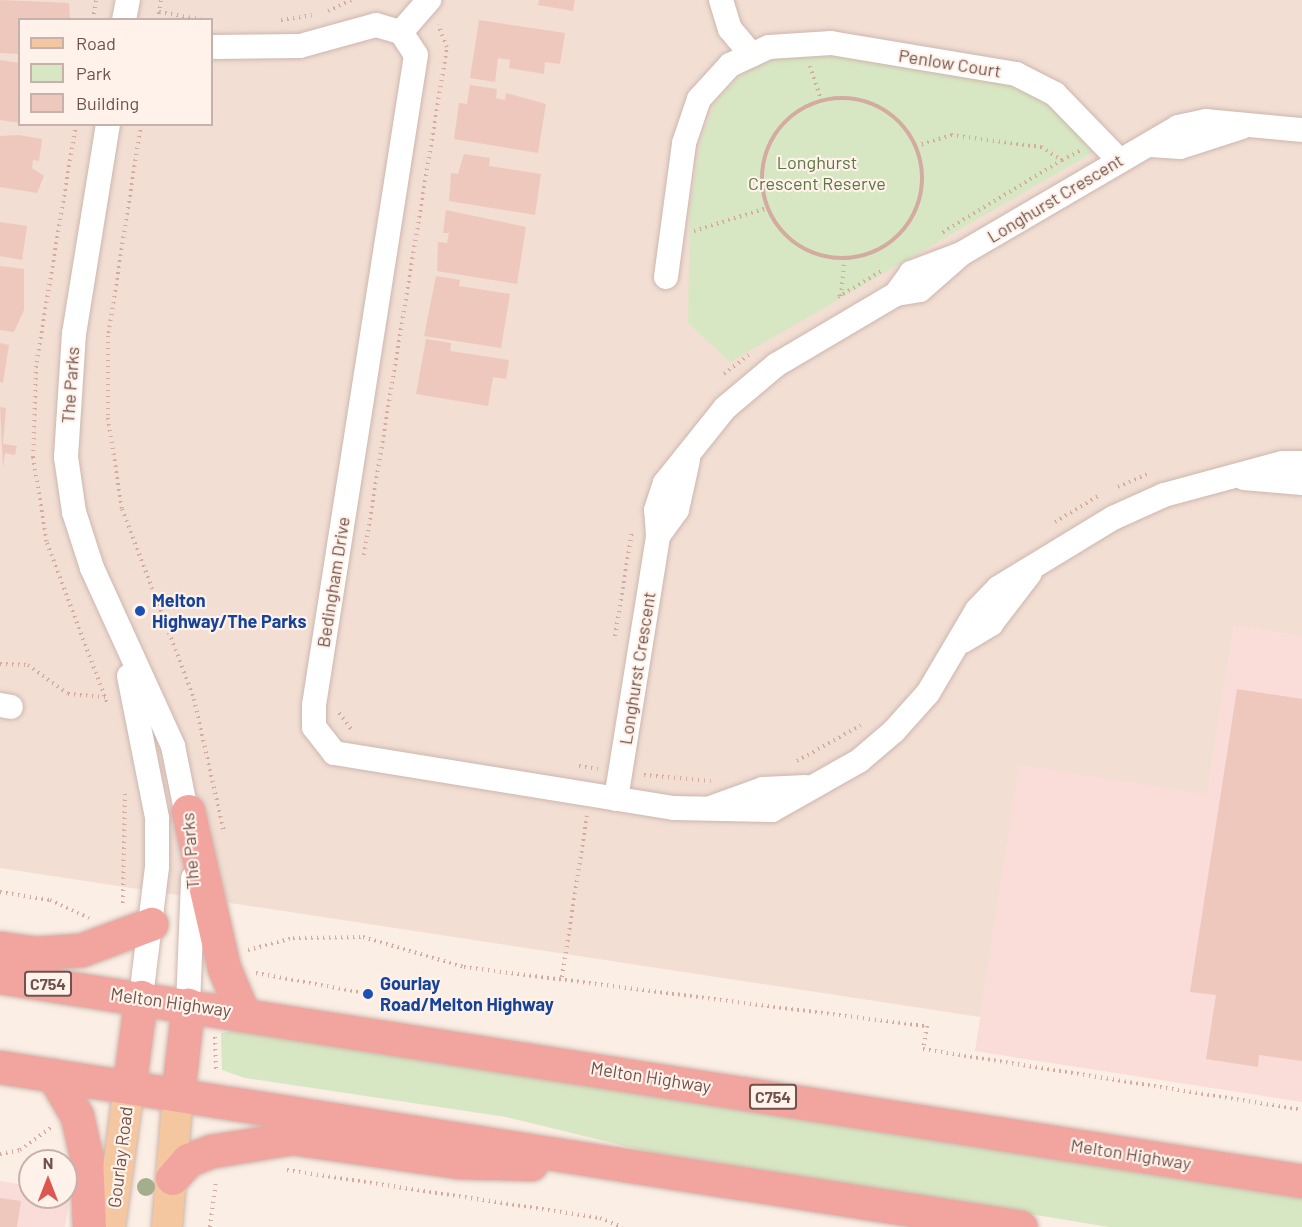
<!DOCTYPE html>
<html>
<head>
<meta charset="utf-8">
<style>
	body { margin:0 }
	#map { position:relative; width:1302px; height:1227px; overflow:hidden; background:#fbeee4; font-family:Barlow,sans-serif }
	div>[style] { position:absolute }
	.residential>* { inset:0; background:#f2ded3 }
	.commercial>* { inset:0; background:#fadcd8 }
	.green>* { inset:0; background:#d8e7c3 }
	.building>* { inset:0; background:#eec8bd }
	.path>* { height:4px; margin-top:-2px; transform-origin:0; background:repeating-linear-gradient(90deg,#d3aba1 0 1.5px,transparent 0 6px) }
	.path>.ring { margin:-2px; padding:0; box-sizing:content-box; background:none; border:4px solid #d3aba1; border-radius:50% }
	.roads { filter:drop-shadow(0 0 2px #cdb6ae) drop-shadow(0 0 2px #cdb6ae) }
	.minor>* { height:24px; margin:-12px; padding:0 12px; transform-origin:12px; border-radius:12px; background:#fff }
	.major>* { height:30px; margin:-15px; padding:0 15px; transform-origin:15px; border-radius:15px; background:#f5c7a0 }
	.highway>* { height:33px; margin:-16.5px; padding:0 16.5px; transform-origin:16.5px; border-radius:16.5px; background:#f1a59e }
	.trees>* { width:18px; height:18px; margin:-9px; border-radius:50%; background:#a4ad8c }
	.dots>* { width:16px; height:16px; translate:-50% -50%; box-sizing:border-box; border:3px solid #fef2ea; border-radius:50% }
	span { translate:-50% -50%; white-space:nowrap; text-align:center; line-height:1.15; -webkit-text-stroke:4.5px #fef2ea; paint-order:stroke }
	.shield-label span { padding:2px 4px; background:#fef2ea; border:2px solid; border-radius:4px; -webkit-text-stroke-width:0 }
	.shield-label { font-size:16px; color:#71524b; font-weight:700 }
	.street-label { font-size:18px; color:#71524b }
	.park-label { font-size:18px; color:#5c7744 }
	.transit-label { font-size:18px; color:#164399; font-weight:700 }
	.left { translate:0 -50%; text-align:left }
	.legend { position:absolute; left:18px; top:18px; width:195px; height:108px; box-sizing:border-box; background:#fef2ea; border:2px solid #c6b2aa; margin:0; padding:8px 10px; list-style:none; font-size:18px; color:#71524b }
	.legend li { display:flex; align-items:center; gap:12px; height:30px }
	.legend b { width:30px; border:2px solid #c6b2aa }
	.north { position:absolute; left:18px; top:1149px; width:60px; height:60px; box-sizing:border-box; background:#fef2ea; border:2px solid #c6b2aa; border-radius:50%; rotate:0deg; font-size:16px; font-weight:700; line-height:24px; text-align:center; color:#71524b }
	.north::after { content:''; display:block; margin:auto; width:21px; height:27px; background:#dd5750; clip-path:polygon(50% 0,100% 100%,50% 72%,0 100%) }
</style>
</head>
<body>
<div id="map">
	<div class="residential">
		<div style="clip-path:polygon(evenodd,0 0,1302px 0,1302px 636px,1234px 626px,1207px 795px,1020px 766px,980px 1017px,0 868px,0 0,20px 20px,212px 20px,212px 124px,20px 124px,20px 20px)"></div>
	</div>
	<div class="commercial">
		<div style="clip-path:polygon(1234px 626px,1302px 636px,1302px 1102px,975px 1051px,1019px 765px,1207px 794px)"></div>
		<div style="clip-path:polygon(0 1181px,30px 1186px,30px 1197px,66px 1197px,70px 1192px,65px 1227px,0 1227px)"></div>
	</div>
	<div class="green">
		<div style="clip-path:polygon(780px 53px,825px 53px,1016px 84px,1052px 106px,1094px 152px,730px 362px,688px 323px,690px 208px,701px 138px,716px 101px,746px 70px)"></div>
		<div style="clip-path:polygon(237px 1030px,1302px 1195px,1302px 1227px,1109px 1227px,650px 1152px,506px 1117px,245px 1078px,222px 1070px,221px 1033px)"></div>
	</div>
	<div class="building">
		<div style="clip-path:polygon(0 0,69px 3px,70px 20px,20px 20px,20px 54px,0 53px)"></div>
		<div style="clip-path:polygon(539px 0,575px 0,573px 11px,538px 5px)"></div>
		<div style="clip-path:polygon(479px 20px,565px 33px,560px 64px,545px 62px,544px 74px,509px 68px,510px 60px,498px 58px,495px 82px,470px 78px)"></div>
		<div style="clip-path:polygon(0 60px,20px 63px,20px 123px,0 120px)"></div>
		<div style="clip-path:polygon(470px 85px,497px 89px,496px 98px,505px 100px,506px 93px,546px 104px,538px 153px,454px 139px,459px 103px,467px 104px)"></div>
		<div style="clip-path:polygon(18px 135px,42px 139px,39px 161px,33px 160px,32px 168px,44px 176px,37px 193px,0 187px,0 136px)"></div>
		<div style="clip-path:polygon(464px 154px,490px 158px,489px 166px,541px 174px,535px 215px,449px 201px,451px 173px,458px 174px)"></div>
		<div style="clip-path:polygon(446px 210px,526px 227px,517px 284px,437px 271px,438px 242px,447px 243px,449px 233px,443px 233px)"></div>
		<div style="clip-path:polygon(0 222px,27px 226px,22px 260px,0 256px)"></div>
		<div style="clip-path:polygon(0 266px,24px 269px,24px 310px,14px 332px,0 330px)"></div>
		<div style="clip-path:polygon(436px 276px,460px 280px,459px 286px,510px 294px,501px 348px,424px 336px)"></div>
		<div style="clip-path:polygon(426px 339px,451px 343px,450px 351px,509px 360px,506px 379px,493px 377px,488px 406px,416px 394px)"></div>
		<div style="clip-path:polygon(0 343px,9px 345px,3px 383px,0 382px)"></div>
		<div style="clip-path:polygon(0 407px,6px 408px,3px 444px,17px 446px,15px 455px,5px 453px,3px 468px)"></div>
		<div style="clip-path:polygon(1237px 689px,1302px 699px,1302px 1061px,1259px 1055px,1258px 1067px,1206px 1059px,1216px 995px,1190px 992px)"></div>
		<div style="clip-path:polygon(0 1198px,21px 1201px,17px 1227px,0 1227px)"></div>
	</div>
	<div class="path">
		<div style="left:328px;top:11px;width:26px;rotate:-25deg"></div>
		<div style="left:159px;top:12px;width:47px;rotate:9.9deg"></div>
		<div style="left:93px;top:20px;width:20px;rotate:-81deg"></div>
		<div style="left:158px;top:20px;width:20px;rotate:-81deg"></div>
		<div style="left:281px;top:20px;width:31px;rotate:-9deg"></div>
		<div style="left:810px;top:66px;width:36px;rotate:72deg"></div>
		<div class="ring" style="left:762px;top:98px;width:156px;height:156px"></div>
		<div style="left:76px;top:124px;width:245px;rotate:99.4deg"></div>
		<div style="left:36px;top:366px;width:91px;rotate:91.9deg"></div>
		<div style="left:33px;top:457px;width:87px;rotate:80.8deg"></div>
		<div style="left:47px;top:543px;width:173px;rotate:69.4deg"></div>
		<div style="left:141px;top:124px;width:215px;rotate:98.8deg"></div>
		<div style="left:108px;top:336px;width:82px;rotate:90deg"></div>
		<div style="left:108px;top:418px;width:92px;rotate:81.3deg"></div>
		<div style="left:122px;top:509px;width:203px;rotate:69.2deg"></div>
		<div style="left:194px;top:699px;width:136px;rotate:77.3deg"></div>
		<div style="left:916px;top:146px;width:37px;rotate:-17deg"></div>
		<div style="left:951px;top:135px;width:91px;rotate:7.6deg"></div>
		<div style="left:1041px;top:147px;width:25px;rotate:32deg"></div>
		<div style="left:1062px;top:160px;width:143px;rotate:148.8deg"></div>
		<div style="left:1062px;top:160px;width:20px;rotate:-27deg"></div>
		<div style="left:694px;top:231px;width:77px;rotate:-17.5deg"></div>
		<div style="left:841px;top:296px;width:38px;rotate:-84deg"></div>
		<div style="left:838px;top:297px;width:52px;rotate:-31deg"></div>
		<div style="left:724px;top:374px;width:31px;rotate:-38deg"></div>
		<div style="left:1118px;top:487px;width:32px;rotate:-24deg"></div>
		<div style="left:1055px;top:522px;width:52px;rotate:-31deg"></div>
		<div style="left:364px;top:555px;width:515px;rotate:-80.72deg"></div>
		<div style="left:447px;top:47px;width:24px;rotate:-112deg"></div>
		<div style="left:615px;top:636px;width:106px;rotate:-80.8deg"></div>
		<div style="left:0;top:664px;width:28px;rotate:2deg"></div>
		<div style="left:28px;top:665px;width:49px;rotate:35.9deg"></div>
		<div style="left:68px;top:694px;width:38px;rotate:5deg"></div>
		<div style="left:339px;top:713px;width:21px;rotate:53deg"></div>
		<div style="left:797px;top:761px;width:73px;rotate:-29.4deg"></div>
		<div style="left:579px;top:766px;width:19px;rotate:9deg"></div>
		<div style="left:644px;top:775px;width:67px;rotate:5.1deg"></div>
		<div style="left:0;top:892px;width:51px;rotate:9.1deg"></div>
		<div style="left:50px;top:900px;width:43px;rotate:24.8deg"></div>
		<div style="left:123px;top:903px;width:109px;rotate:-88.9deg"></div>
		<div style="left:248px;top:950px;width:47px;rotate:-14.9deg"></div>
		<div style="left:293px;top:938px;width:70px;rotate:-0.8deg"></div>
		<div style="left:363px;top:937px;width:105px;rotate:16.5deg"></div>
		<div style="left:464px;top:967px;width:467px;rotate:7.3deg"></div>
		<div style="left:927px;top:1026px;width:23px;rotate:100deg"></div>
		<div style="left:923px;top:1049px;width:384px;rotate:9.1deg"></div>
		<div style="left:256px;top:973px;width:105px;rotate:10.5deg"></div>
		<div style="left:562px;top:977px;width:163px;rotate:-81.2deg"></div>
		<div style="left:215px;top:1037px;width:35px;rotate:88deg"></div>
		<div style="left:0;top:1154px;width:20px;rotate:-11deg"></div>
		<div style="left:20px;top:1150px;width:39px;rotate:-36deg"></div>
		<div style="left:287px;top:1170px;width:317px;rotate:8.7deg"></div>
		<div style="left:600px;top:1218px;width:24px;rotate:22deg"></div>
		<div style="left:210px;top:1227px;width:47px;rotate:-82.7deg"></div>
	</div>
	<div class="roads">
		<div class="minor">
			<div style="left:721px;top:0;width:30px;rotate:73deg"></div>
			<div style="left:730px;top:29px;width:34px;rotate:50deg"></div>
			<div style="left:124px;top:20px;width:20px;rotate:-79deg"></div>
			<div style="left:401px;top:32px;width:43px;rotate:-48.8deg"></div>
			<div style="left:212px;top:47px;width:88px;rotate:-0.7deg"></div>
			<div style="left:300px;top:46px;width:79px;rotate:-15.4deg"></div>
			<div style="left:376px;top:25px;width:26px;rotate:16deg"></div>
			<div style="left:401px;top:32px;width:27px;rotate:57deg"></div>
			<div style="left:416px;top:55px;width:658px;rotate:98.92deg"></div>
			<div style="left:314px;top:705px;width:22px;rotate:90deg"></div>
			<div style="left:314px;top:727px;width:33px;rotate:52deg"></div>
			<div style="left:334px;top:753px;width:344px;rotate:9.2deg"></div>
			<div style="left:674px;top:808px;width:98px;rotate:1.2deg"></div>
			<div style="left:772px;top:810px;width:100px;rotate:-29.4deg"></div>
			<div style="left:859px;top:761px;width:46px;rotate:-40.6deg"></div>
			<div style="left:894px;top:731px;width:51px;rotate:-48.2deg"></div>
			<div style="left:928px;top:693px;width:96px;rotate:-59.4deg"></div>
			<div style="left:977px;top:610px;width:30px;rotate:-46deg"></div>
			<div style="left:998px;top:588px;width:135px;rotate:-31.3deg"></div>
			<div style="left:1113px;top:518px;width:56px;rotate:-24.3deg"></div>
			<div style="left:1164px;top:495px;width:123px;rotate:-15.1deg"></div>
			<div style="left:1283px;top:463px;width:19px"></div>
			<div style="left:108px;top:124px;width:212px;rotate:99.2deg"></div>
			<div style="left:74px;top:333px;width:124px;rotate:93.7deg"></div>
			<div style="left:66px;top:457px;width:56px;rotate:81.7deg"></div>
			<div style="left:74px;top:512px;width:59px;rotate:72.2deg"></div>
			<div style="left:92px;top:568px;width:196px;rotate:65.5deg"></div>
			<div style="left:173px;top:746px;width:81px;rotate:78.6deg"></div>
			<div style="left:1151px;top:145px;width:29px;rotate:4deg"></div>
			<div style="left:1180px;top:147px;width:65px;rotate:-17.9deg"></div>
			<div style="left:666px;top:277px;width:135px;rotate:-82.3deg"></div>
			<div style="left:684px;top:143px;width:46px;rotate:-71.2deg"></div>
			<div style="left:699px;top:99px;width:46px;rotate:-47.6deg"></div>
			<div style="left:730px;top:65px;width:43px;rotate:-24.8deg"></div>
			<div style="left:769px;top:47px;width:62px;rotate:-3.7deg"></div>
			<div style="left:831px;top:43px;width:188px;rotate:9.5deg"></div>
			<div style="left:1016px;top:74px;width:44px;rotate:27.1deg"></div>
			<div style="left:1055px;top:94px;width:91px;rotate:45.9deg"></div>
			<div style="left:896px;top:294px;width:24px;rotate:-9deg"></div>
			<div style="left:920px;top:290px;width:55px;rotate:-41.3deg"></div>
			<div style="left:961px;top:254px;width:251px;rotate:-30.3deg"></div>
			<div style="left:1178px;top:127px;width:29px;rotate:-12deg"></div>
			<div style="left:1206px;top:121px;width:96px;rotate:5.4deg"></div>
			<div style="left:1244px;top:478px;width:58px;rotate:4.9deg"></div>
			<div style="left:658px;top:536px;width:32px;rotate:-54deg"></div>
			<div style="left:677px;top:510px;width:51px;rotate:-77.6deg"></div>
			<div style="left:963px;top:641px;width:33px;rotate:-31deg"></div>
			<div style="left:991px;top:624px;width:64px;rotate:-52.6deg"></div>
			<div style="left:129px;top:676px;width:145px;rotate:78.8deg"></div>
			<div style="left:157px;top:818px;width:49px;rotate:90deg"></div>
			<div style="left:157px;top:867px;width:131px;rotate:97deg"></div>
			<div style="left:0;top:705px;width:11px;rotate:10deg"></div>
			<div style="left:616px;top:799px;width:266px;rotate:-80.9deg"></div>
			<div style="left:658px;top:536px;width:26px;rotate:-94deg"></div>
			<div style="left:656px;top:510px;width:28px;rotate:-72deg"></div>
			<div style="left:665px;top:483px;width:96px;rotate:-51.3deg"></div>
			<div style="left:725px;top:408px;width:67px;rotate:-40.1deg"></div>
			<div style="left:776px;top:365px;width:139px;rotate:-30.6deg"></div>
			<div style="left:896px;top:294px;width:26px;rotate:-54deg"></div>
			<div style="left:911px;top:273px;width:53px;rotate:-20.8deg"></div>
			<div style="left:713px;top:807px;width:53px;rotate:-19.8deg"></div>
			<div style="left:763px;top:789px;width:43px;rotate:-2.7deg"></div>
			<div style="left:188px;top:1005px;width:127px;rotate:-87.7deg"></div>
		</div>
		<div class="major">
			<div style="left:110px;top:1227px;width:142px;rotate:-82.3deg"></div>
			<div style="left:167px;top:1227px;width:134px;rotate:-85.3deg"></div>
		</div>
		<div class="highway">
			<div style="left:188px;top:811px;width:161px;rotate:77.1deg"></div>
			<div style="left:224px;top:968px;width:49px;rotate:67.1deg"></div>
			<div style="left:0;top:948px;width:35px;rotate:8deg"></div>
			<div style="left:35px;top:953px;width:46px;rotate:-3.7deg"></div>
			<div style="left:81px;top:950px;width:75px;rotate:-20.4deg"></div>
			<div style="left:0;top:977px;width:1318px;rotate:8.9deg"></div>
			<div style="left:0;top:1067px;width:1033px;rotate:8.91deg"></div>
			<div style="left:53px;top:1075px;width:48px;rotate:59.7deg"></div>
			<div style="left:77px;top:1116px;width:41px;rotate:77.3deg"></div>
			<div style="left:86px;top:1156px;width:71px;rotate:87.6deg"></div>
			<div style="left:129px;top:1086px;width:90px;rotate:-82.3deg"></div>
			<div style="left:178px;top:1093px;width:89px;rotate:-83.5deg"></div>
			<div style="left:172px;top:1178px;width:24px;rotate:-48deg"></div>
			<div style="left:188px;top:1160px;width:26px;rotate:-21deg"></div>
			<div style="left:212px;top:1151px;width:81px;rotate:-9.2deg"></div>
			<div style="left:292px;top:1138px;width:168px;rotate:8.2deg"></div>
			<div style="left:458px;top:1162px;width:73px;rotate:1.6deg"></div>
		</div>
	</div>
	<div class="trees">
		<div style="left:146px;top:1187px"></div>
	</div>
	<div class="dots">
		<div style="left:140px;top:611px;background:#1a4fb4"></div>
		<div style="left:368px;top:994px;background:#1a4fb4"></div>
	</div>
	<div class="shield-label">
		<span style="left:48px;top:984px">C754</span>
		<span style="left:773px;top:1097px">C754</span>
	</div>
	<div class="street-label">
		<span style="left:950px;top:63px;rotate:9deg">Penlow Court</span>
		<span style="left:1055px;top:198px;rotate:-31deg">Longhurst Crescent</span>
		<span style="left:70px;top:385px;rotate:-86deg">The Parks</span>
		<span style="left:333px;top:582px;rotate:-81deg">Bedingham Drive</span>
		<span style="left:637px;top:668px;rotate:-81deg">Longhurst Crescent</span>
		<span style="left:190px;top:851px;rotate:-94deg">The Parks</span>
		<span style="left:171px;top:1002px;rotate:8deg">Melton Highway</span>
		<span style="left:651px;top:1077px;rotate:9deg">Melton Highway</span>
		<span style="left:1131px;top:1154px;rotate:9deg">Melton Highway</span>
		<span style="left:120px;top:1157px;rotate:-83deg">Gourlay Road</span>
	</div>
	<div class="park-label">
		<span style="left:817px;top:173px">Longhurst<br>Crescent Reserve</span>
	</div>
	<div class="transit-label">
		<span class="left" style="left:152px;top:611px">Melton<br>Highway/The Parks</span>
		<span class="left" style="left:380px;top:994px">Gourlay<br>Road/Melton Highway</span>
	</div>
	<ul class="legend">
	<li><b style="height:8px;background:#f5c7a0"></b>Road</li>
	<li><b style="height:16px;background:#d8e7c3"></b>Park</li>
	<li><b style="height:16px;background:#eec8bd"></b>Building</li>
	</ul>
	<div class="north">N</div>
</div>
</body>
</html>
